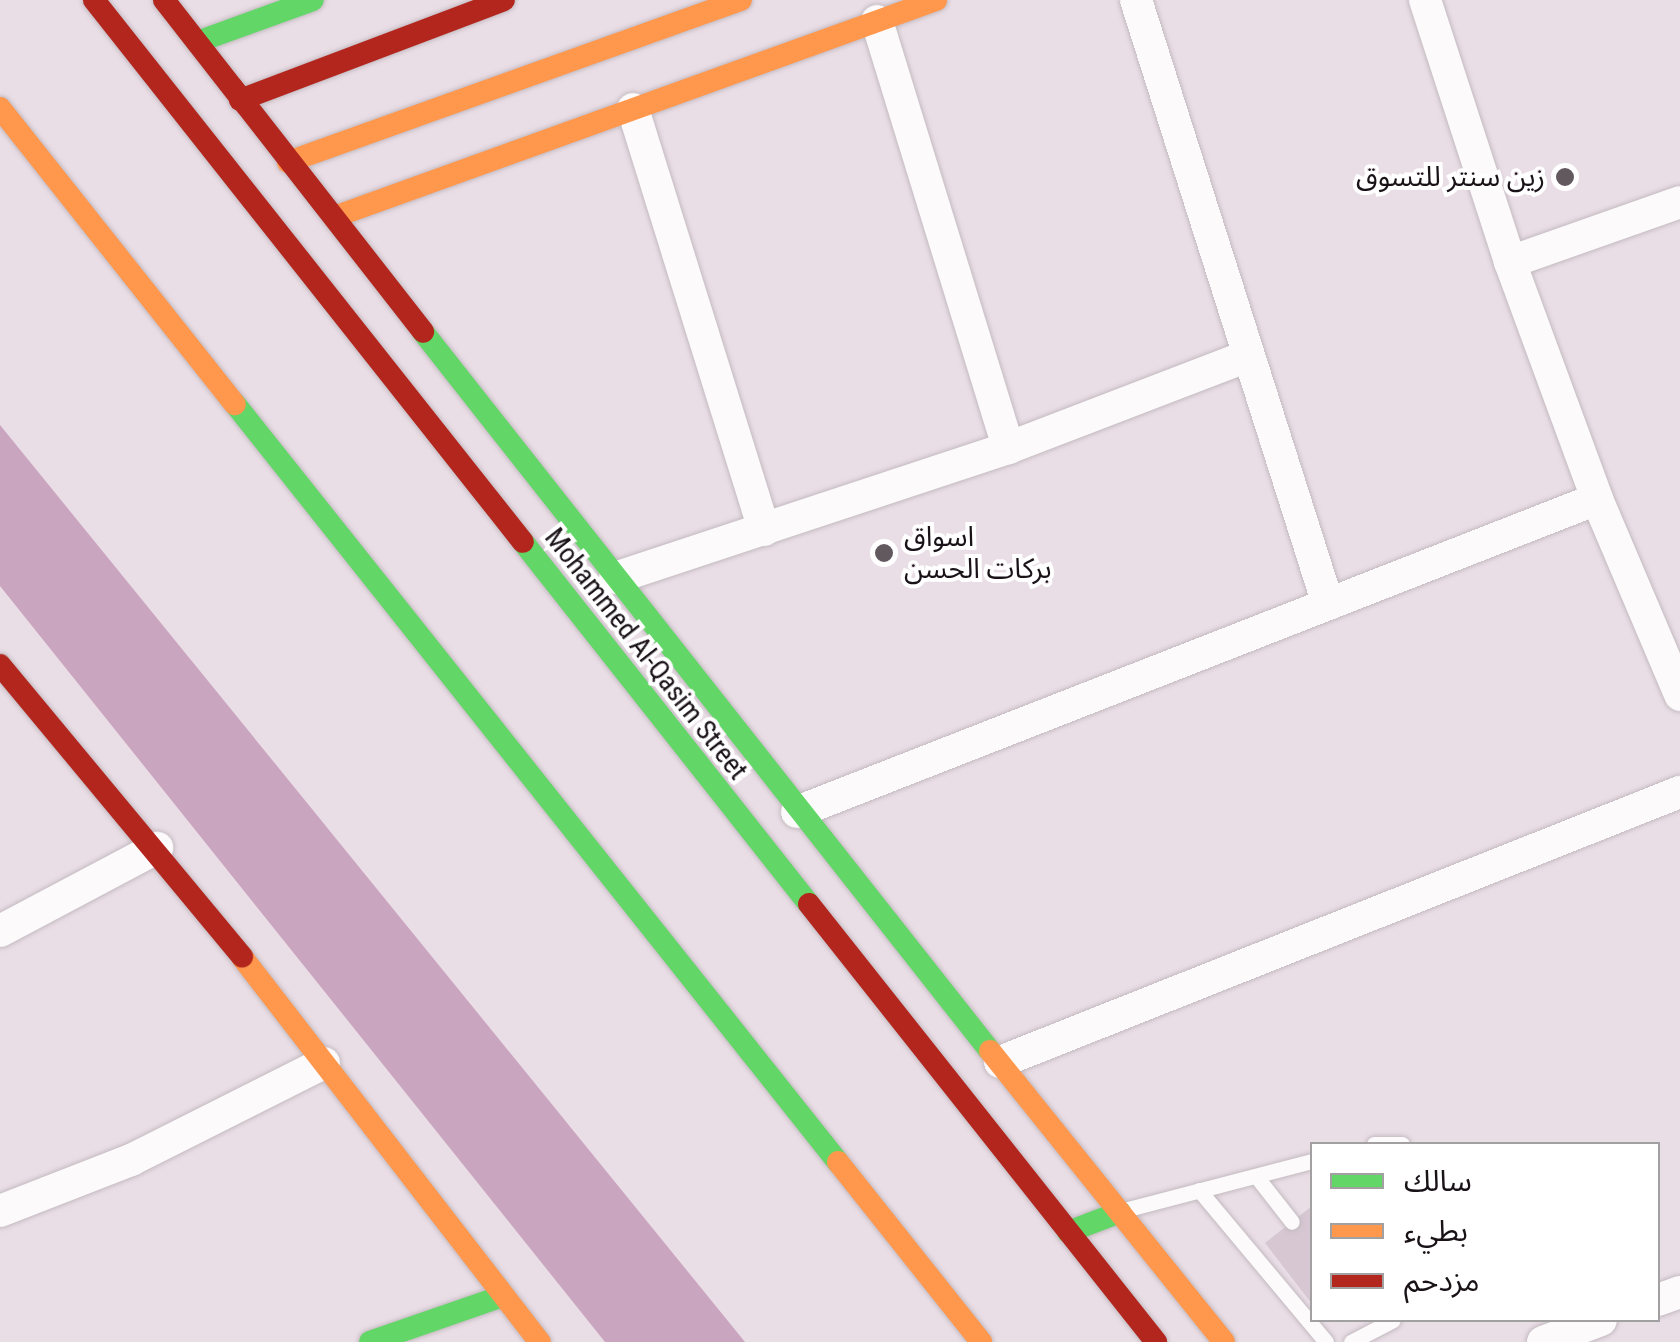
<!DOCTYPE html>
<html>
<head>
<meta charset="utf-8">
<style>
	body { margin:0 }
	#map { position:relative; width:1680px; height:1342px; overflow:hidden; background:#eadee6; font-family:"Roboto Condensed","Noto Sans Arabic",sans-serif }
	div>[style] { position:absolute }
	.water>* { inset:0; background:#caa5c0 }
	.building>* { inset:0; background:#d6c7d2 }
	.roads { filter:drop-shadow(0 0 2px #c3bac0) drop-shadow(0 0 2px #c3bac0) }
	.lane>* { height:15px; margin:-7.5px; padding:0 7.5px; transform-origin:7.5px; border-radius:7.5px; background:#fcfafb }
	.street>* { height:32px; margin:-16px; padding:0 16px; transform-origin:16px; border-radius:16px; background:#fcfafb }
	.fast>* { height:22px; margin:-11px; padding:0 11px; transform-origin:11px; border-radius:11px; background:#63d668 }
	.slow>* { height:22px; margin:-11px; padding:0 11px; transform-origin:11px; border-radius:11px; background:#ff974d }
	.jam>* { height:22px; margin:-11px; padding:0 11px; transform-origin:11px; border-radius:11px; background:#b3261e }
	.dots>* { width:28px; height:28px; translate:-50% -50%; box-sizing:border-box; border:5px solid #fff; border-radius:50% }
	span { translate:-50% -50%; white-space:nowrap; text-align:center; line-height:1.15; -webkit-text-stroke:8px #fff; paint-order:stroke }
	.poi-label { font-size:28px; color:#191217 }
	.right { translate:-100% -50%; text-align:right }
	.left { translate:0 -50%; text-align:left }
	.street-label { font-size:28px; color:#191217 }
	.legend { position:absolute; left:1310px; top:1142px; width:350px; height:180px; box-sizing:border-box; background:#fff; border:2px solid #a3a0a2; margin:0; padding:12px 18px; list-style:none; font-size:30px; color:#191217 }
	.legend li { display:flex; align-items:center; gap:20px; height:50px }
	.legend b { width:50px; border:2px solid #a3a0a2 }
</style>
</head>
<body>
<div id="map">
	<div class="water">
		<div style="clip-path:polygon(0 425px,745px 1342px,605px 1342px,0 586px)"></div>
	</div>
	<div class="building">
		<div style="clip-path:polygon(1312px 1206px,1312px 1304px,1265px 1243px)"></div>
	</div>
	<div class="roads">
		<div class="lane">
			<div style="left:1374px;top:1144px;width:28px"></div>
			<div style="left:1256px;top:1176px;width:58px;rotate:52deg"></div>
			<div style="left:1199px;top:1190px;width:198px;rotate:50.1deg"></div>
			<div style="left:1128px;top:1209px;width:190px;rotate:-14.6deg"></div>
			<div style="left:1351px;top:1342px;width:47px;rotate:-27.6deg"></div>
		</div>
		<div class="street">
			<div style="left:1136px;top:0;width:634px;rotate:72.37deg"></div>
			<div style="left:1425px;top:0;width:275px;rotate:72deg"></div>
			<div style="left:1510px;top:262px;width:252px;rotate:69.8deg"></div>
			<div style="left:1597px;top:499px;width:213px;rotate:67deg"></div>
			<div style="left:877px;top:21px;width:447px;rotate:72.9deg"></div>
			<div style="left:633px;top:109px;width:441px;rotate:72.7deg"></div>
			<div style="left:1510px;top:262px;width:180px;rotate:-19.4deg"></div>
			<div style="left:615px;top:578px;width:414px;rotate:-18.3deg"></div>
			<div style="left:1008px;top:448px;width:254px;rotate:-21deg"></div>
			<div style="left:797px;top:812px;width:859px;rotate:-21.37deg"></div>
			<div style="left:0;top:931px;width:178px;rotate:-27.9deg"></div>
			<div style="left:1000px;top:1062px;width:732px;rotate:-21.66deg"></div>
			<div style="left:0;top:1211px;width:141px;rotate:-21.3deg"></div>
			<div style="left:131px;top:1160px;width:216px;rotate:-26.7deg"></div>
			<div style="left:1658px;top:1300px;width:23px;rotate:-20deg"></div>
			<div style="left:1543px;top:1342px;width:62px;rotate:-20.8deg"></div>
		</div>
		<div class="fast">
			<div style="left:197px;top:42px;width:123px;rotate:-19.9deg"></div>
			<div style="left:423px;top:332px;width:916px;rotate:51.74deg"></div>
			<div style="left:235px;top:404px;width:969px;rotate:51.5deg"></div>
			<div style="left:523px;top:542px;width:461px;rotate:51.7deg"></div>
			<div style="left:1068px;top:1232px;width:56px;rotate:-21deg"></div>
			<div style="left:370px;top:1342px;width:141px;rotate:-19.1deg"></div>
		</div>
		<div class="slow">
			<div style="left:0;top:108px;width:378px;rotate:51.6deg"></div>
			<div style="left:288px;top:162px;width:481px;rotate:-19.7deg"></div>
			<div style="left:334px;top:217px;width:640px;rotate:-19.82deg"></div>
			<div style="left:242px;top:957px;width:487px;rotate:52.3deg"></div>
			<div style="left:990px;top:1051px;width:373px;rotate:51.2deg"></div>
			<div style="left:838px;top:1162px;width:230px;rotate:51.5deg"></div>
		</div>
		<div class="jam">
			<div style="left:94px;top:0;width:691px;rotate:51.64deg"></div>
			<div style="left:164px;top:0;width:421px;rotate:52deg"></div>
			<div style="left:240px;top:100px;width:282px;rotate:-20.7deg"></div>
			<div style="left:0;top:665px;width:379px;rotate:50.3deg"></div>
			<div style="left:809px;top:904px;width:559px;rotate:51.61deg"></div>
		</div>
	</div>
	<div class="dots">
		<div style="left:1565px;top:177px;background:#62595f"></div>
		<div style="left:884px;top:553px;background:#62595f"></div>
	</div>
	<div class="poi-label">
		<span class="right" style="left:1545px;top:177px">زين سنتر للتسوق</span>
		<span class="left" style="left:904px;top:553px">اسواق<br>بركات الحسن</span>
	</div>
	<div class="street-label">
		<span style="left:646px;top:654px;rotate:52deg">Mohammed Al-Qasim Street</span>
	</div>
	<ul class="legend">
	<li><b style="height:12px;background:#63d668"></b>سالك</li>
	<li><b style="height:12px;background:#ff974d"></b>بطيء</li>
	<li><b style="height:12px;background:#b3261e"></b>مزدحم</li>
	</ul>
</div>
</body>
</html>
